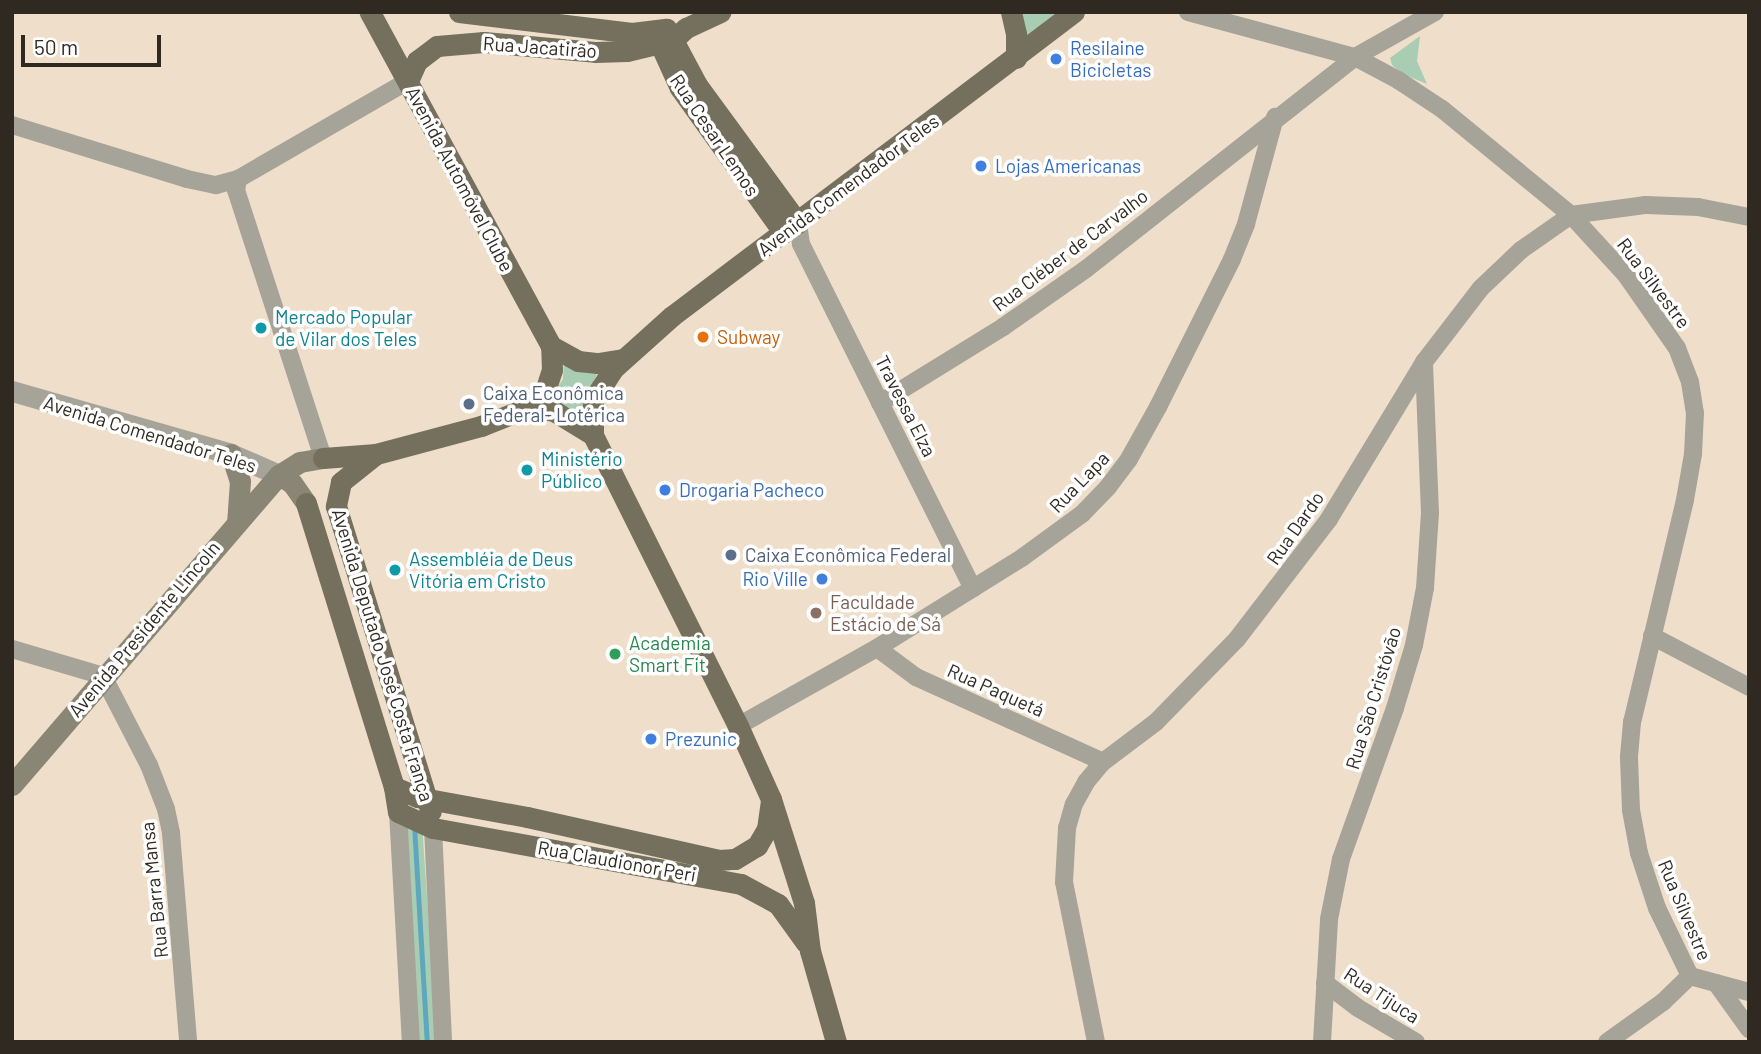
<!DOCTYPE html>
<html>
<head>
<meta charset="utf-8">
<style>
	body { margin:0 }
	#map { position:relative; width:1761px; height:1054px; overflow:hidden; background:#efdfca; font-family:Barlow,sans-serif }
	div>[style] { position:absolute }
	.green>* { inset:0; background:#a9cdb2 }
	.stream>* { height:5px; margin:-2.5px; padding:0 2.5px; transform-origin:2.5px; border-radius:2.5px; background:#5fa7bc }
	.minor>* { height:18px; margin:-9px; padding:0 9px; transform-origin:9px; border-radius:9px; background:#a6a499 }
	.tertiary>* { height:21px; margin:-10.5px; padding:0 10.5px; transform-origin:10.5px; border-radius:10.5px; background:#a6a499 }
	.secondary>* { height:21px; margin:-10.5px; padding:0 10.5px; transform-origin:10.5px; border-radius:10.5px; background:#8a8676 }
	.primary>* { height:21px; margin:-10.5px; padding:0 10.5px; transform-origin:10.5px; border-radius:10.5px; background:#75705d }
	.dots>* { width:19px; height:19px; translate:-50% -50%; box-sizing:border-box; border:4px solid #fff; border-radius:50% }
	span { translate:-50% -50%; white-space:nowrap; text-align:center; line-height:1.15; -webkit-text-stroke:7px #fff; paint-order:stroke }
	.street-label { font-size:19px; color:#2f2921 }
	.shop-label { font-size:19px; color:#366cbe }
	.left { translate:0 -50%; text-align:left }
	.right { translate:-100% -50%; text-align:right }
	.culture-label { font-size:19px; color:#0d838f }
	.food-label { font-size:19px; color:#c56008 }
	.service-label { font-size:19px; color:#4e5e75 }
	.education-label { font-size:19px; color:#785e54 }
	.leisure-label { font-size:19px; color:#27864d }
	.frame { position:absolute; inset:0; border:14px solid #2f2921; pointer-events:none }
	.scale { position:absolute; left:21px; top:35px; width:140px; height:32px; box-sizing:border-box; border:4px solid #2f2921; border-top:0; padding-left:9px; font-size:21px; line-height:24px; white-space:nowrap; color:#2f2921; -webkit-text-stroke:5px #fff; paint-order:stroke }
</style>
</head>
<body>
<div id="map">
	<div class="green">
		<div style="clip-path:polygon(1017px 12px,1062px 12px,1024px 38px)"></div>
		<div style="clip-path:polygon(1420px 36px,1417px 61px,1427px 84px,1403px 74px,1392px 65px,1390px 58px)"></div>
		<div style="clip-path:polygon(564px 360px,600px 368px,587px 395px,588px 419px,567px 407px,547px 404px,563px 379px)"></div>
		<div style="clip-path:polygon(422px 824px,437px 1042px,428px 1042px,414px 825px)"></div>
		<div style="clip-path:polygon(404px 826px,412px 826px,426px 1042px,417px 1042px)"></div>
	</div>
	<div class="stream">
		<div style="left:414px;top:826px;width:216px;rotate:86.6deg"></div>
	</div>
	<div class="minor">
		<div style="left:1188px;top:12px;width:173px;rotate:15.1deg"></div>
		<div style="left:1355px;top:57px;width:49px;rotate:28.1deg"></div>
		<div style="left:1398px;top:80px;width:53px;rotate:33.4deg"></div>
		<div style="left:1442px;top:109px;width:167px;rotate:39.4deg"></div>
		<div style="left:1571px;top:215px;width:81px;rotate:47.5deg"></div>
		<div style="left:1626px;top:275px;width:89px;rotate:55.1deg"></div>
		<div style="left:1677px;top:348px;width:36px;rotate:69deg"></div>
		<div style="left:1690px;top:382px;width:31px;rotate:81deg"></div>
		<div style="left:1695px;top:413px;width:41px;rotate:92.8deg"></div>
		<div style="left:1693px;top:454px;width:47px;rotate:99.9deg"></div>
		<div style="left:1685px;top:500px;width:228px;rotate:103.4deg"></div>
		<div style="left:1632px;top:722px;width:36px;rotate:95deg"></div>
		<div style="left:1629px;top:758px;width:52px;rotate:87.8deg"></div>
		<div style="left:1631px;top:810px;width:44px;rotate:79.5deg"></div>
		<div style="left:1639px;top:853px;width:58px;rotate:71.9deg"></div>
		<div style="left:1657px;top:908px;width:76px;rotate:64.1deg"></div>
		<div style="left:12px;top:125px;width:183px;rotate:17.1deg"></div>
		<div style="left:187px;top:179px;width:30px;rotate:12deg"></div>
		<div style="left:216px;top:185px;width:23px;rotate:-15deg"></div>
		<div style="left:238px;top:179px;width:196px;rotate:-30deg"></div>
		<div style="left:238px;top:179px;width:11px;rotate:100deg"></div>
		<div style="left:236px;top:190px;width:282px;rotate:72deg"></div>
		<div style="left:798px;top:223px;width:21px;rotate:82deg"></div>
		<div style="left:801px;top:244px;width:385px;rotate:63.5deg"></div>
		<div style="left:880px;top:403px;width:145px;rotate:-31.7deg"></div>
		<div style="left:1003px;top:327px;width:101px;rotate:-34.9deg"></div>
		<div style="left:1086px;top:269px;width:342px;rotate:-38.2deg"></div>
		<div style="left:1355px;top:57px;width:92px;rotate:-29.4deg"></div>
		<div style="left:1652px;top:636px;width:110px;rotate:27.7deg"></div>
		<div style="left:877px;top:648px;width:49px;rotate:36.6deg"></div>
		<div style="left:916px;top:677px;width:205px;rotate:24.4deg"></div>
		<div style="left:12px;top:649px;width:95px;rotate:16.5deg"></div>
		<div style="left:103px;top:676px;width:100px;rotate:62.7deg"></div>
		<div style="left:149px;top:765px;width:47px;rotate:68.9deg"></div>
		<div style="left:166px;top:809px;width:25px;rotate:78deg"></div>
		<div style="left:171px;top:833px;width:210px;rotate:85.3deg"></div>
		<div style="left:738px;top:726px;width:159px;rotate:-29.3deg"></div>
		<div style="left:877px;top:648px;width:172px;rotate:-31.9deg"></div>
		<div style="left:1023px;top:557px;width:73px;rotate:-36.1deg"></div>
		<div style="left:1082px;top:514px;width:37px;rotate:-46deg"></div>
		<div style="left:1108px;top:487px;width:35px;rotate:-53deg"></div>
		<div style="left:1129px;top:459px;width:60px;rotate:-60.9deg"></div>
		<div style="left:1158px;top:407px;width:165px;rotate:-63.4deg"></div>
		<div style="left:1232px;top:259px;width:38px;rotate:-68deg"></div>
		<div style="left:1246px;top:224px;width:111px;rotate:-74.8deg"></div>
		<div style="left:398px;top:812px;width:230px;rotate:86.8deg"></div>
		<div style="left:433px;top:828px;width:214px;rotate:87.3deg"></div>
		<div style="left:1325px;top:983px;width:41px;rotate:37.1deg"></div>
		<div style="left:1358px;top:1008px;width:67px;rotate:30.4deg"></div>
		<div style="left:1716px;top:983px;width:57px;rotate:54.3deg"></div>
		<div style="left:1096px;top:1042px;width:163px;rotate:-101.3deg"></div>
		<div style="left:1064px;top:882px;width:54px;rotate:-86.8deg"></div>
		<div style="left:1067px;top:828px;width:25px;rotate:-74deg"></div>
		<div style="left:1074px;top:804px;width:25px;rotate:-61deg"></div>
		<div style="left:1086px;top:782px;width:26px;rotate:-50deg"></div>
		<div style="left:1103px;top:762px;width:66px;rotate:-37deg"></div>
		<div style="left:1156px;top:722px;width:116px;rotate:-45.7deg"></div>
		<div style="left:1237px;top:639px;width:151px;rotate:-52.5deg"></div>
		<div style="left:1329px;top:519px;width:184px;rotate:-58.8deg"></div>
		<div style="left:1424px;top:362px;width:93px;rotate:-52.4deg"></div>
		<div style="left:1481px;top:288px;width:55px;rotate:-43.5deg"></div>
		<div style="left:1521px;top:250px;width:61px;rotate:-35deg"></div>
		<div style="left:1571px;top:215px;width:76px;rotate:-7.6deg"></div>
		<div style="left:1646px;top:205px;width:52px;rotate:2.2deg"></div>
		<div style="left:1698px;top:207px;width:52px;rotate:11.1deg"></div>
		<div style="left:1322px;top:1042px;width:123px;rotate:-86.7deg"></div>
		<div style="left:1329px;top:919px;width:61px;rotate:-78.7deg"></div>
		<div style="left:1341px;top:859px;width:160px;rotate:-70.3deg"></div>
		<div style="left:1395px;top:708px;width:66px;rotate:-73.2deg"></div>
		<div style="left:1414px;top:645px;width:58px;rotate:-79.1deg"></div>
		<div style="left:1425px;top:588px;width:75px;rotate:-86.2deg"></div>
		<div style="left:1430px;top:513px;width:151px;rotate:-92.3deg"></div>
		<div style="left:1607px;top:1042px;width:69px;rotate:-35.5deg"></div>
		<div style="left:1663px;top:1002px;width:37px;rotate:-44deg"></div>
		<div style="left:1690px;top:976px;width:61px;rotate:15.2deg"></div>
	</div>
	<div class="tertiary">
		<div style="left:12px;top:391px;width:228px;rotate:16deg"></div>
		<div style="left:231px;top:454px;width:52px;rotate:23.6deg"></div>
	</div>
	<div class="secondary">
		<div style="left:231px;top:454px;width:28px;rotate:72deg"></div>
		<div style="left:240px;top:481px;width:39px;rotate:94deg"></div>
		<div style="left:279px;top:475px;width:15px;rotate:32deg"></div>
		<div style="left:292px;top:483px;width:24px;rotate:55deg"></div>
		<div style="left:12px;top:785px;width:409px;rotate:-49.3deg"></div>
		<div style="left:279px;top:475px;width:25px;rotate:-32deg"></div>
		<div style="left:300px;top:462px;width:23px;rotate:-10deg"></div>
	</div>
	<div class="primary">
		<div style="left:459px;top:12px;width:174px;rotate:6.9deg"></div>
		<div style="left:632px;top:33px;width:35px;rotate:-7deg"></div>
		<div style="left:1011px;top:12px;width:23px;rotate:77deg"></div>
		<div style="left:1016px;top:34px;width:24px;rotate:90deg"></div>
		<div style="left:655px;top:33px;width:60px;rotate:65.6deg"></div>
		<div style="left:680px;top:88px;width:178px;rotate:54.4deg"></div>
		<div style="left:673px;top:40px;width:51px;rotate:61.9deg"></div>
		<div style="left:697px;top:85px;width:171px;rotate:53.8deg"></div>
		<div style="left:408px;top:81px;width:22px;rotate:-66deg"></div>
		<div style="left:417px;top:61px;width:25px;rotate:-37deg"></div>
		<div style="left:437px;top:46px;width:47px;rotate:-4.9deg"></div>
		<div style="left:484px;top:42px;width:111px;rotate:5.1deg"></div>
		<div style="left:595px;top:52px;width:32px;rotate:-2deg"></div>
		<div style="left:627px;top:51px;width:47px;rotate:-13.4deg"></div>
		<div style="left:673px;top:40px;width:18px;rotate:-43deg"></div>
		<div style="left:686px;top:28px;width:38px;rotate:-25deg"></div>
		<div style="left:551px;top:346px;width:31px;rotate:29deg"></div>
		<div style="left:578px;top:361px;width:20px;rotate:6deg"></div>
		<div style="left:598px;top:363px;width:25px;rotate:-9deg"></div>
		<div style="left:529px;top:407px;width:25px;rotate:9deg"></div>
		<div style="left:554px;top:411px;width:46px;rotate:31.6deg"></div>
		<div style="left:376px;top:454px;width:45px;rotate:141.3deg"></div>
		<div style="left:341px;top:482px;width:25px;rotate:102deg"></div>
		<div style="left:336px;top:506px;width:320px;rotate:72.8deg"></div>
		<div style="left:323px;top:458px;width:53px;rotate:-4.3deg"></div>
		<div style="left:376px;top:454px;width:109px;rotate:-14.9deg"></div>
		<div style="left:481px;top:426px;width:52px;rotate:-21.6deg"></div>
		<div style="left:529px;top:407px;width:25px;rotate:-48deg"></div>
		<div style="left:546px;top:388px;width:19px;rotate:-72deg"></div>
		<div style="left:552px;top:370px;width:24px;rotate:-92deg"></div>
		<div style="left:551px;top:346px;width:380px;rotate:-118.5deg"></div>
		<div style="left:306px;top:503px;width:297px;rotate:72.8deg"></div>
		<div style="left:394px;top:787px;width:25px;rotate:81deg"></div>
		<div style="left:398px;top:812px;width:38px;rotate:25deg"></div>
		<div style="left:433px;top:828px;width:313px;rotate:10.3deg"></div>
		<div style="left:741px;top:884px;width:42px;rotate:28.4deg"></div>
		<div style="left:778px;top:904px;width:48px;rotate:54.3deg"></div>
		<div style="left:394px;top:787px;width:25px;rotate:23deg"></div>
		<div style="left:417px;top:797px;width:112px;rotate:10.3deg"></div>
		<div style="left:527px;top:817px;width:197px;rotate:12.6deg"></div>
		<div style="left:719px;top:860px;width:16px;rotate:-4deg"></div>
		<div style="left:735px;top:859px;width:26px;rotate:-31deg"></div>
		<div style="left:757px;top:846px;width:20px;rotate:-60deg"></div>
		<div style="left:767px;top:829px;width:28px;rotate:-82deg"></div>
		<div style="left:836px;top:1042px;width:95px;rotate:-105.9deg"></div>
		<div style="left:810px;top:951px;width:48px;rotate:-97.1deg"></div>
		<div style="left:804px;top:903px;width:109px;rotate:-107.6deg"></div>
		<div style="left:771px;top:799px;width:80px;rotate:-114.3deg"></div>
		<div style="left:738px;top:726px;width:325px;rotate:-116.5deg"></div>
		<div style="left:593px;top:435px;width:35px;rotate:-90deg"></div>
		<div style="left:593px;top:400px;width:38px;rotate:-57deg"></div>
		<div style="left:614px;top:368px;width:78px;rotate:-41.9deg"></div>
		<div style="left:672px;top:316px;width:504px;rotate:-37.1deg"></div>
	</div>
	<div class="dots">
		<div style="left:1056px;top:59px;background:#3f7fe0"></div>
		<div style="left:981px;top:166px;background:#3f7fe0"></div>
		<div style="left:261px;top:328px;background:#0f9aa8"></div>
		<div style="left:703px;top:337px;background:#e8710a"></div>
		<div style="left:469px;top:404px;background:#5c6f8a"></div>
		<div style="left:527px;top:470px;background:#0f9aa8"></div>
		<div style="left:665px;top:490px;background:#3f7fe0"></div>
		<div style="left:731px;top:555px;background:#5c6f8a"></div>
		<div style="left:395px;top:570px;background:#0f9aa8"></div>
		<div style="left:822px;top:579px;background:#3f7fe0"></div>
		<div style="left:816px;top:613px;background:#8d6e63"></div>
		<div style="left:615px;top:654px;background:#2e9e5b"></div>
		<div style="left:651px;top:739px;background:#3f7fe0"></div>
	</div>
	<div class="street-label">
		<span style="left:540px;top:47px;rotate:4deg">Rua Jacatirão</span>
		<span style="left:715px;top:135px;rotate:56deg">Rua Cesar Lemos</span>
		<span style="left:460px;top:179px;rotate:62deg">Avenida Automóvel Clube</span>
		<span style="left:848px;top:185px;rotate:-37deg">Avenida Comendador Teles</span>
		<span style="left:1070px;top:250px;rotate:-37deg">Rua Cléber de Carvalho</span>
		<span style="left:1654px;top:283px;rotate:53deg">Rua Silvestre</span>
		<span style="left:906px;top:406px;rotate:63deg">Travessa Elza</span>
		<span style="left:150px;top:434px;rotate:17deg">Avenida Comendador Teles</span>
		<span style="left:1079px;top:482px;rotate:-46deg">Rua Lapa</span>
		<span style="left:1295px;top:528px;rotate:-55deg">Rua Dardo</span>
		<span style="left:144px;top:629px;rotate:-50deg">Avenida Presidente Lincoln</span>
		<span style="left:383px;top:655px;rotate:73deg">Avenida Deputado José Costa França</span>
		<span style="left:996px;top:690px;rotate:24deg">Rua Paquetá</span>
		<span style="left:1373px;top:698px;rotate:-73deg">Rua São Cristóvão</span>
		<span style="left:617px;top:861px;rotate:10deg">Rua Claudionor Peri</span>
		<span style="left:154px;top:890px;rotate:-96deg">Rua Barra Mansa</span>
		<span style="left:1685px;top:910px;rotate:67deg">Rua Silvestre</span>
		<span style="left:1382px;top:995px;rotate:33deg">Rua Tijuca</span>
	</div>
	<div class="shop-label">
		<span class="left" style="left:1070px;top:59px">Resilaine<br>Bicicletas</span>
		<span class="left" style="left:995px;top:166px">Lojas Americanas</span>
		<span class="left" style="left:679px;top:490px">Drogaria Pacheco</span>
		<span class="right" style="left:808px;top:579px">Rio Ville</span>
		<span class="left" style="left:665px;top:739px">Prezunic</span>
	</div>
	<div class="culture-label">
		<span class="left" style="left:275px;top:328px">Mercado Popular<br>de Vilar dos Teles</span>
		<span class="left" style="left:541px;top:470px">Ministério<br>Público</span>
		<span class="left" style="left:409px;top:570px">Assembléia de Deus<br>Vitória em Cristo</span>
	</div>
	<div class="food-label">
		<span class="left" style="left:717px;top:337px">Subway</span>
	</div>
	<div class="service-label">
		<span class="left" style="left:483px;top:404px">Caixa Econômica<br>Federal- Lotérica</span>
		<span class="left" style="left:745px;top:555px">Caixa Econômica Federal</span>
	</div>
	<div class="education-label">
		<span class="left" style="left:830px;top:613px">Faculdade<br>Estácio de Sá</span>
	</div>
	<div class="leisure-label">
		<span class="left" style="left:629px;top:654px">Academia<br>Smart Fit</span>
	</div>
	<div class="frame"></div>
	<div class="scale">50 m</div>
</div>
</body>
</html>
